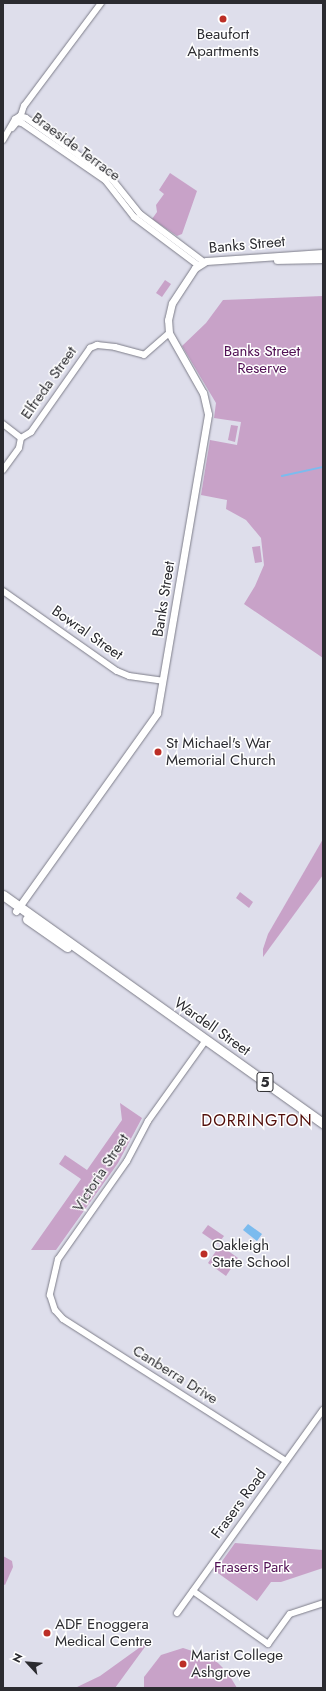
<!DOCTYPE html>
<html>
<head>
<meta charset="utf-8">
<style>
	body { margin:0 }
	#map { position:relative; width:326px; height:1691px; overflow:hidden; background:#dedeeb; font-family:Jost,sans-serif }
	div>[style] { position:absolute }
	.green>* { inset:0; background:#c8a2c8 }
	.water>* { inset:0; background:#7bbbee }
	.stream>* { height:1.5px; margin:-0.75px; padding:0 0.75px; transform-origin:0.75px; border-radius:0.75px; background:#7bbbee }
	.roads { filter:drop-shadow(0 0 1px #7d7d89) drop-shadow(0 0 1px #7d7d89) }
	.minor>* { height:6px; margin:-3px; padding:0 3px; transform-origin:3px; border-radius:3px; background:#fff }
	.major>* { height:7px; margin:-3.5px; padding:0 3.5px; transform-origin:3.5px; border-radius:3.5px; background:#fff }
	.highway>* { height:9px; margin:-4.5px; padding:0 4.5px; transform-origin:4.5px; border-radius:4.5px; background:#fff }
	.dots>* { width:11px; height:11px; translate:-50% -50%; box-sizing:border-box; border:2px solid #fff; border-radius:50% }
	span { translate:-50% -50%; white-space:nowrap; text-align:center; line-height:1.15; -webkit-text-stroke:3px #fff; paint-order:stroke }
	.shield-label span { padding:1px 3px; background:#fff; border:1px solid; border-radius:3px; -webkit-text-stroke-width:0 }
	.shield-label { font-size:14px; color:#2b2b30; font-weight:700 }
	.poi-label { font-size:15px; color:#2b2b30 }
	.left { translate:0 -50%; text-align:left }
	.street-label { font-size:15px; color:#2b2b30 }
	.park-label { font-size:15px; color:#510f54 }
	.neighbourhood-label { font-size:16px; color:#520e0a; letter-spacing:1px }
	.frame { position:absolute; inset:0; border:4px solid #2b2b30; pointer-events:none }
	.north { position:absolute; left:8px; top:1643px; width:40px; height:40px; -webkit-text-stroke:3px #fff; paint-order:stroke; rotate:296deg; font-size:11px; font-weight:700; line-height:16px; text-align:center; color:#2b2b30 }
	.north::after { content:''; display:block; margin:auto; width:14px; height:18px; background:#2b2b30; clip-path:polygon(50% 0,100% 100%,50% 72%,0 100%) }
</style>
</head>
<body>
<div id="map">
	<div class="green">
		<div style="clip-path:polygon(170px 173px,197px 191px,182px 234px,177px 236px,152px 219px,157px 212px,156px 205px,164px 194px,159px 190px)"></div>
		<div style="clip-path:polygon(165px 280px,171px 284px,162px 297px,156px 293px)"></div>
		<div style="clip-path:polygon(323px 296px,323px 658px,244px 604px,255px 586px,264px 565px,261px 538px,246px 520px,226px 509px,227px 500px,201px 495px,210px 440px,237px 445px,241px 422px,214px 418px,216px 403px,182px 346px,206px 323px,223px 300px)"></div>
		<div style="clip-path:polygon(231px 425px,238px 426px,235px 442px,228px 440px)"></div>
		<div style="clip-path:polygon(260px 546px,262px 562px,255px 563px,252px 547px)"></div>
		<div style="clip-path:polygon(323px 839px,323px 875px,263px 957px,263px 949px,268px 934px)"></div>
		<div style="clip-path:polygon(240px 892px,253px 902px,249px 908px,236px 898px)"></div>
		<div style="clip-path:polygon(120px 1103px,142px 1118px,118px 1163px,56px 1250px,31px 1250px,81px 1179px,59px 1164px,65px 1155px,87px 1170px,122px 1120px)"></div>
		<div style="clip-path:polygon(208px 1225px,224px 1236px,218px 1244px,202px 1233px)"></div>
		<div style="clip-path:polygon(220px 1245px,238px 1258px,226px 1276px,208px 1263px)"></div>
		<div style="clip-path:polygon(235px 1543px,323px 1550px,323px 1568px,281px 1582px,271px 1582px,257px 1601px,215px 1571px)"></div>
		<div style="clip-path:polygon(3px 1556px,12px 1561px,13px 1567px,5px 1585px,3px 1584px)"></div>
		<div style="clip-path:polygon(150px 1640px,115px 1688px,75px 1688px,100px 1676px)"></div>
		<div style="clip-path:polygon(183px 1648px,208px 1656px,218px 1663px,228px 1673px,237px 1688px,144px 1688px,144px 1677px,161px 1655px)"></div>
	</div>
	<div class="water">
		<div style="clip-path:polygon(248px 1224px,262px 1234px,257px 1241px,243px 1230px)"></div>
	</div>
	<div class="stream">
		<div style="left:282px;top:476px;width:42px;rotate:-12.4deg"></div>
	</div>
	<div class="roads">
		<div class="minor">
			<div style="left:20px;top:118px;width:13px;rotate:-72deg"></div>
			<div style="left:24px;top:106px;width:129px;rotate:-53.2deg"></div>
			<div style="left:12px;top:128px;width:8px;rotate:-50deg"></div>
			<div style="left:17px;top:122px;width:5px;rotate:11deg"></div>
			<div style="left:22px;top:123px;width:101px;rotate:34.5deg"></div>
			<div style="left:105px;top:180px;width:47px;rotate:51.9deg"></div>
			<div style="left:134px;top:217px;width:80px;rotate:36.9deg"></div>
			<div style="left:3px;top:140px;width:24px;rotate:-60deg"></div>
			<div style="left:15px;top:119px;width:6px;rotate:-31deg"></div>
			<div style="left:20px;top:116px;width:6px;rotate:18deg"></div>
			<div style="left:26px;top:118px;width:104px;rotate:35.2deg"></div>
			<div style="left:111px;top:178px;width:46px;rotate:51.1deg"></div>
			<div style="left:140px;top:214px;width:80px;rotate:36.9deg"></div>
			<div style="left:3px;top:424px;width:23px;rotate:38deg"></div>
			<div style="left:21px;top:438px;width:12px;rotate:-31deg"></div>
			<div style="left:31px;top:432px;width:103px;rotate:-54.9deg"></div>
			<div style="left:90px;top:348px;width:8px;rotate:-23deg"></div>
			<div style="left:97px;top:345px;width:18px;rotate:6deg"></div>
			<div style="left:115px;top:347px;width:30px;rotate:15deg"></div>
			<div style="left:144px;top:355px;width:33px;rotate:-41deg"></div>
			<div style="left:3px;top:470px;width:27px;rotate:-54deg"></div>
			<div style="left:19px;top:448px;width:10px;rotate:-79deg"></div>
			<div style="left:3px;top:591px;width:139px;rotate:35.1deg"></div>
			<div style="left:117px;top:671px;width:13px;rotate:23deg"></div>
			<div style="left:129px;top:676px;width:34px;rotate:8deg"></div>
			<div style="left:206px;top:1040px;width:100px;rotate:125.6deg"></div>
			<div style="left:148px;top:1121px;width:45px;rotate:117.7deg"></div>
			<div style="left:127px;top:1161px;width:120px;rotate:125.1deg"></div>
			<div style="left:58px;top:1259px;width:37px;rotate:103deg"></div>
			<div style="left:50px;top:1295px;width:16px;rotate:72deg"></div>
			<div style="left:55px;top:1310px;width:12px;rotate:48deg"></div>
			<div style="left:63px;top:1319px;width:264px;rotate:32.5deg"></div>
			<div style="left:193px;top:1591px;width:92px;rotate:35.2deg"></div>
			<div style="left:268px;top:1644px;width:37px;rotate:-54deg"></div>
			<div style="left:290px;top:1614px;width:35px;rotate:-18deg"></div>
			<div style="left:177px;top:1613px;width:250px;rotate:-54.3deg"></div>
		</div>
		<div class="major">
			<div style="left:277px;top:260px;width:46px;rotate:-1.2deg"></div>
			<div style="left:16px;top:911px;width:243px;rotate:-54.5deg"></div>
			<div style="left:157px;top:713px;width:303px;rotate:-80.3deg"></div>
			<div style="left:208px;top:414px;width:22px;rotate:-103deg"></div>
			<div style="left:203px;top:393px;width:69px;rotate:-119.5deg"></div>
			<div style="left:169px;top:333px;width:13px;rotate:-94deg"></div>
			<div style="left:168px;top:320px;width:17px;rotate:-77deg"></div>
			<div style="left:172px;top:303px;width:42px;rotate:-56.7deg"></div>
			<div style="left:195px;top:268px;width:13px;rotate:-32deg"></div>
			<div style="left:206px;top:261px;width:117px;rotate:-3.9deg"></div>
		</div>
		<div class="highway">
			<div style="left:3px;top:895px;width:393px;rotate:35.5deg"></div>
			<div style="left:27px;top:919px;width:49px;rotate:35deg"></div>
		</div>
	</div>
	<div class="dots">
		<div style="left:223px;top:19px;background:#bc2e26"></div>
		<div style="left:158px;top:752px;background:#bc2e26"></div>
		<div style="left:204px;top:1254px;background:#bc2e26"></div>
		<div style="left:47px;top:1633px;background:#bc2e26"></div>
		<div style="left:183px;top:1664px;background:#bc2e26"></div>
	</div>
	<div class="shield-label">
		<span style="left:265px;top:1082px">5</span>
	</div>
	<div class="poi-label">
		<span style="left:223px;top:43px">Beaufort<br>Apartments</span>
		<span class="left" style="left:166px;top:752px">St Michael's War<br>Memorial Church</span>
		<span class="left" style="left:212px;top:1254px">Oakleigh<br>State School</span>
		<span class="left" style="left:55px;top:1633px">ADF Enoggera<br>Medical Centre</span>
		<span class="left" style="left:191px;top:1664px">Marist College<br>Ashgrove</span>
	</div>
	<div class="street-label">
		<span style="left:76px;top:147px;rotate:36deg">Braeside Terrace</span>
		<span style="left:247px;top:245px;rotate:-5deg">Banks Street</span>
		<span style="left:49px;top:383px;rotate:-55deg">Elfreda Street</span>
		<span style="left:164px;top:599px;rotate:-81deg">Banks Street</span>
		<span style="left:87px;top:633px;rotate:35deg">Bowral Street</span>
		<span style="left:212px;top:1027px;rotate:35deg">Wardell Street</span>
		<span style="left:101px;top:1173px;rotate:-57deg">Victoria Street</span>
		<span style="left:175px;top:1375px;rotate:32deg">Canberra Drive</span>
		<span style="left:239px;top:1504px;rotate:-54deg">Frasers Road</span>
	</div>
	<div class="park-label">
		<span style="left:262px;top:360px">Banks Street<br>Reserve</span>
		<span style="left:252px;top:1568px">Frasers Park</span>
	</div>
	<div class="neighbourhood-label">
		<span style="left:257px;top:1121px">DORRINGTON</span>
	</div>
	<div class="frame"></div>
	<div class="north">N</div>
</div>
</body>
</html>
